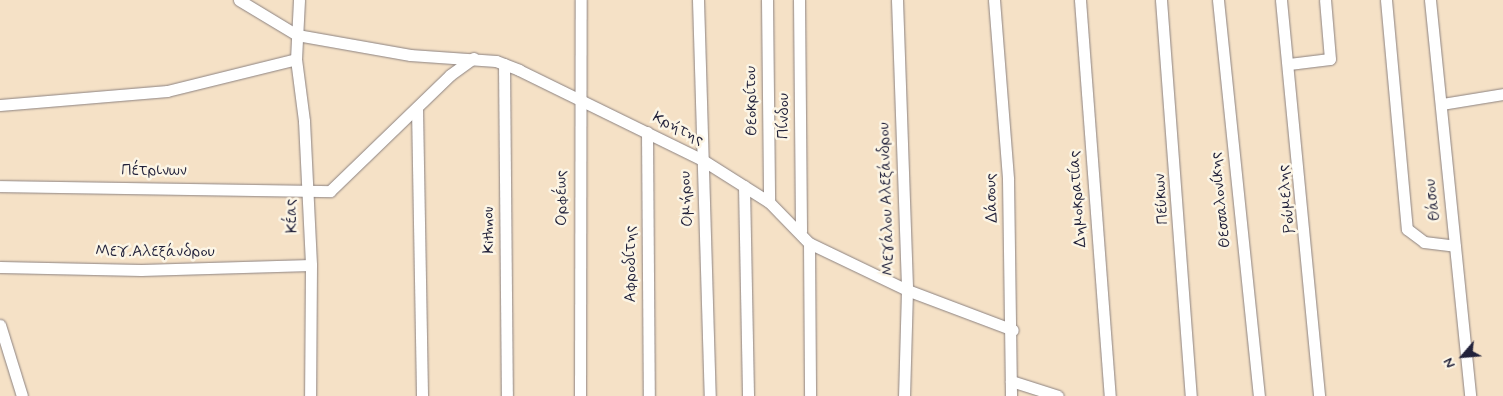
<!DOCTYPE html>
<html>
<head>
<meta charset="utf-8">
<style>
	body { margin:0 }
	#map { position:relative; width:1503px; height:396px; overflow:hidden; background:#f5e1c6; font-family:Mynerve,sans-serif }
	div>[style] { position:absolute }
	.roads { filter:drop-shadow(0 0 1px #8c8280) drop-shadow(0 0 1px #8c8280) }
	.street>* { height:11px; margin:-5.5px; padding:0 5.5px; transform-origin:5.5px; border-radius:5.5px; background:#fff }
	span { translate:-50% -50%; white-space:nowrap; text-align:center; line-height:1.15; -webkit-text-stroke:5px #fcf5e5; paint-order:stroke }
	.street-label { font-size:16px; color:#22223b }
	.north { position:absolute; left:1438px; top:331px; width:50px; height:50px; -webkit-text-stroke:4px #fcf5e5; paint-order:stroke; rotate:243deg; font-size:14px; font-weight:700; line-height:20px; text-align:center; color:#22223b }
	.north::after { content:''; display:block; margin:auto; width:18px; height:22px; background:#22223b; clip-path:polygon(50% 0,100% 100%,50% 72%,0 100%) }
</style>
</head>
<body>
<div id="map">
	<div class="roads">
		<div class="street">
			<div style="left:239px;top:0;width:68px;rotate:31.1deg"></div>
			<div style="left:297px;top:35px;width:115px;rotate:10deg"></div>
			<div style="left:410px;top:55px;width:86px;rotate:4deg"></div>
			<div style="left:496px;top:61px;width:25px;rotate:21deg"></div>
			<div style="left:519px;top:70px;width:203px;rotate:26.1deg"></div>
			<div style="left:701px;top:159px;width:80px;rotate:32.3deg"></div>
			<div style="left:769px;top:202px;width:57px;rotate:45.7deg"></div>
			<div style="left:809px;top:243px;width:109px;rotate:25.6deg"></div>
			<div style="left:907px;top:290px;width:113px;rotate:20.7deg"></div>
			<div style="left:299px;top:0;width:59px;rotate:92.9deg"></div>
			<div style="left:296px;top:59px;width:63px;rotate:82.6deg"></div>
			<div style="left:304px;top:121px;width:144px;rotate:87.2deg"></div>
			<div style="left:311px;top:265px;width:131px;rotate:90.4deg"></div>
			<div style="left:698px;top:0;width:396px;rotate:88.3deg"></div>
			<div style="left:767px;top:0;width:202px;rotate:89.4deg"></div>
			<div style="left:799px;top:0;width:231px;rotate:89.5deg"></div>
			<div style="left:897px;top:0;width:290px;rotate:88deg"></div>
			<div style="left:907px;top:290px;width:106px;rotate:91.6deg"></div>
			<div style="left:994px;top:0;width:180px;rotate:85.5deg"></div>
			<div style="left:1008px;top:179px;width:217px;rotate:89.2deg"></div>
			<div style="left:1080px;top:0;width:397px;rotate:85.7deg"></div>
			<div style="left:1161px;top:0;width:397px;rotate:85.7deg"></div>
			<div style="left:1218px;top:0;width:398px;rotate:84.1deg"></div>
			<div style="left:1281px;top:0;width:398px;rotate:84.5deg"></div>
			<div style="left:1386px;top:0;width:230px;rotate:84.8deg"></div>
			<div style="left:1407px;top:229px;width:21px;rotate:37deg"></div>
			<div style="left:1424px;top:242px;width:31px;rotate:7deg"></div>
			<div style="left:1430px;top:0;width:398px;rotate:84.2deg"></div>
			<div style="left:504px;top:64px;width:332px;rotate:89.5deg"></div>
			<div style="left:1289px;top:64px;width:41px;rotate:-7deg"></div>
			<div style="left:1330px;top:59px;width:59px;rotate:-94.8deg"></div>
			<div style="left:1442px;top:104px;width:62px;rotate:-9.3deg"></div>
			<div style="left:0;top:105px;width:168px;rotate:-4.8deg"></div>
			<div style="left:167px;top:91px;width:133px;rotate:-13.9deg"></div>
			<div style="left:417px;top:108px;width:288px;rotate:89deg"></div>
			<div style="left:647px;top:132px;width:264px;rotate:89.6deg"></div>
			<div style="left:0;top:186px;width:330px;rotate:0.9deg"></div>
			<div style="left:330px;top:191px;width:167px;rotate:-44deg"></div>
			<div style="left:450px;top:75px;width:29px;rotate:-36deg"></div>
			<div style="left:744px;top:186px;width:210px;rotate:88.9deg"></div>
			<div style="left:809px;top:243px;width:153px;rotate:89.6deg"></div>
			<div style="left:0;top:267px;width:141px;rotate:1.2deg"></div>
			<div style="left:141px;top:270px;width:170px;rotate:-1.7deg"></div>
			<div style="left:0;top:325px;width:74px;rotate:72.8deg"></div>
			<div style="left:1011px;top:381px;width:49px;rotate:17.7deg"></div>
			<div style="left:580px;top:396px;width:396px;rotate:-89.9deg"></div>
		</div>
	</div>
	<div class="street-label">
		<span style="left:752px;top:101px;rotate:-91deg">Θεοκρίτου</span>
		<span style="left:784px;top:116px;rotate:-90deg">Πίνδου</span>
		<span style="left:678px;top:129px;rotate:27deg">Κρήτης</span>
		<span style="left:154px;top:171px">Πέτρινων</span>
		<span style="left:562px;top:198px;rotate:-91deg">Ορφέως</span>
		<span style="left:992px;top:198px;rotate:-92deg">Δάσους</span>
		<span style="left:687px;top:199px;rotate:-93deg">Ομήρου</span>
		<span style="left:887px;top:199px;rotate:-92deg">Μεγάλου Αλεξάνδρου</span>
		<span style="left:1078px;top:199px;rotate:-94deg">Δημοκρατίας</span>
		<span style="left:1162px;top:199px;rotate:-94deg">Πεύκων</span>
		<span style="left:1287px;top:199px;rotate:-96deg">Ρούμελης</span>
		<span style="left:1221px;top:200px;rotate:-96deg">Θεσσαλονίκης</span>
		<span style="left:1433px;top:200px;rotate:-97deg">Θάσου</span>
		<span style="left:292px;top:216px;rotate:-93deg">Κέας</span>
		<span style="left:489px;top:230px;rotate:-91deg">Κithnou</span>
		<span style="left:155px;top:252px">Μεγ.Αλεξάνδρου</span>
		<span style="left:631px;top:264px;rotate:-90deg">Αφροδίτης</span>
	</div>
	<div class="north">N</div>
</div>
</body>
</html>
